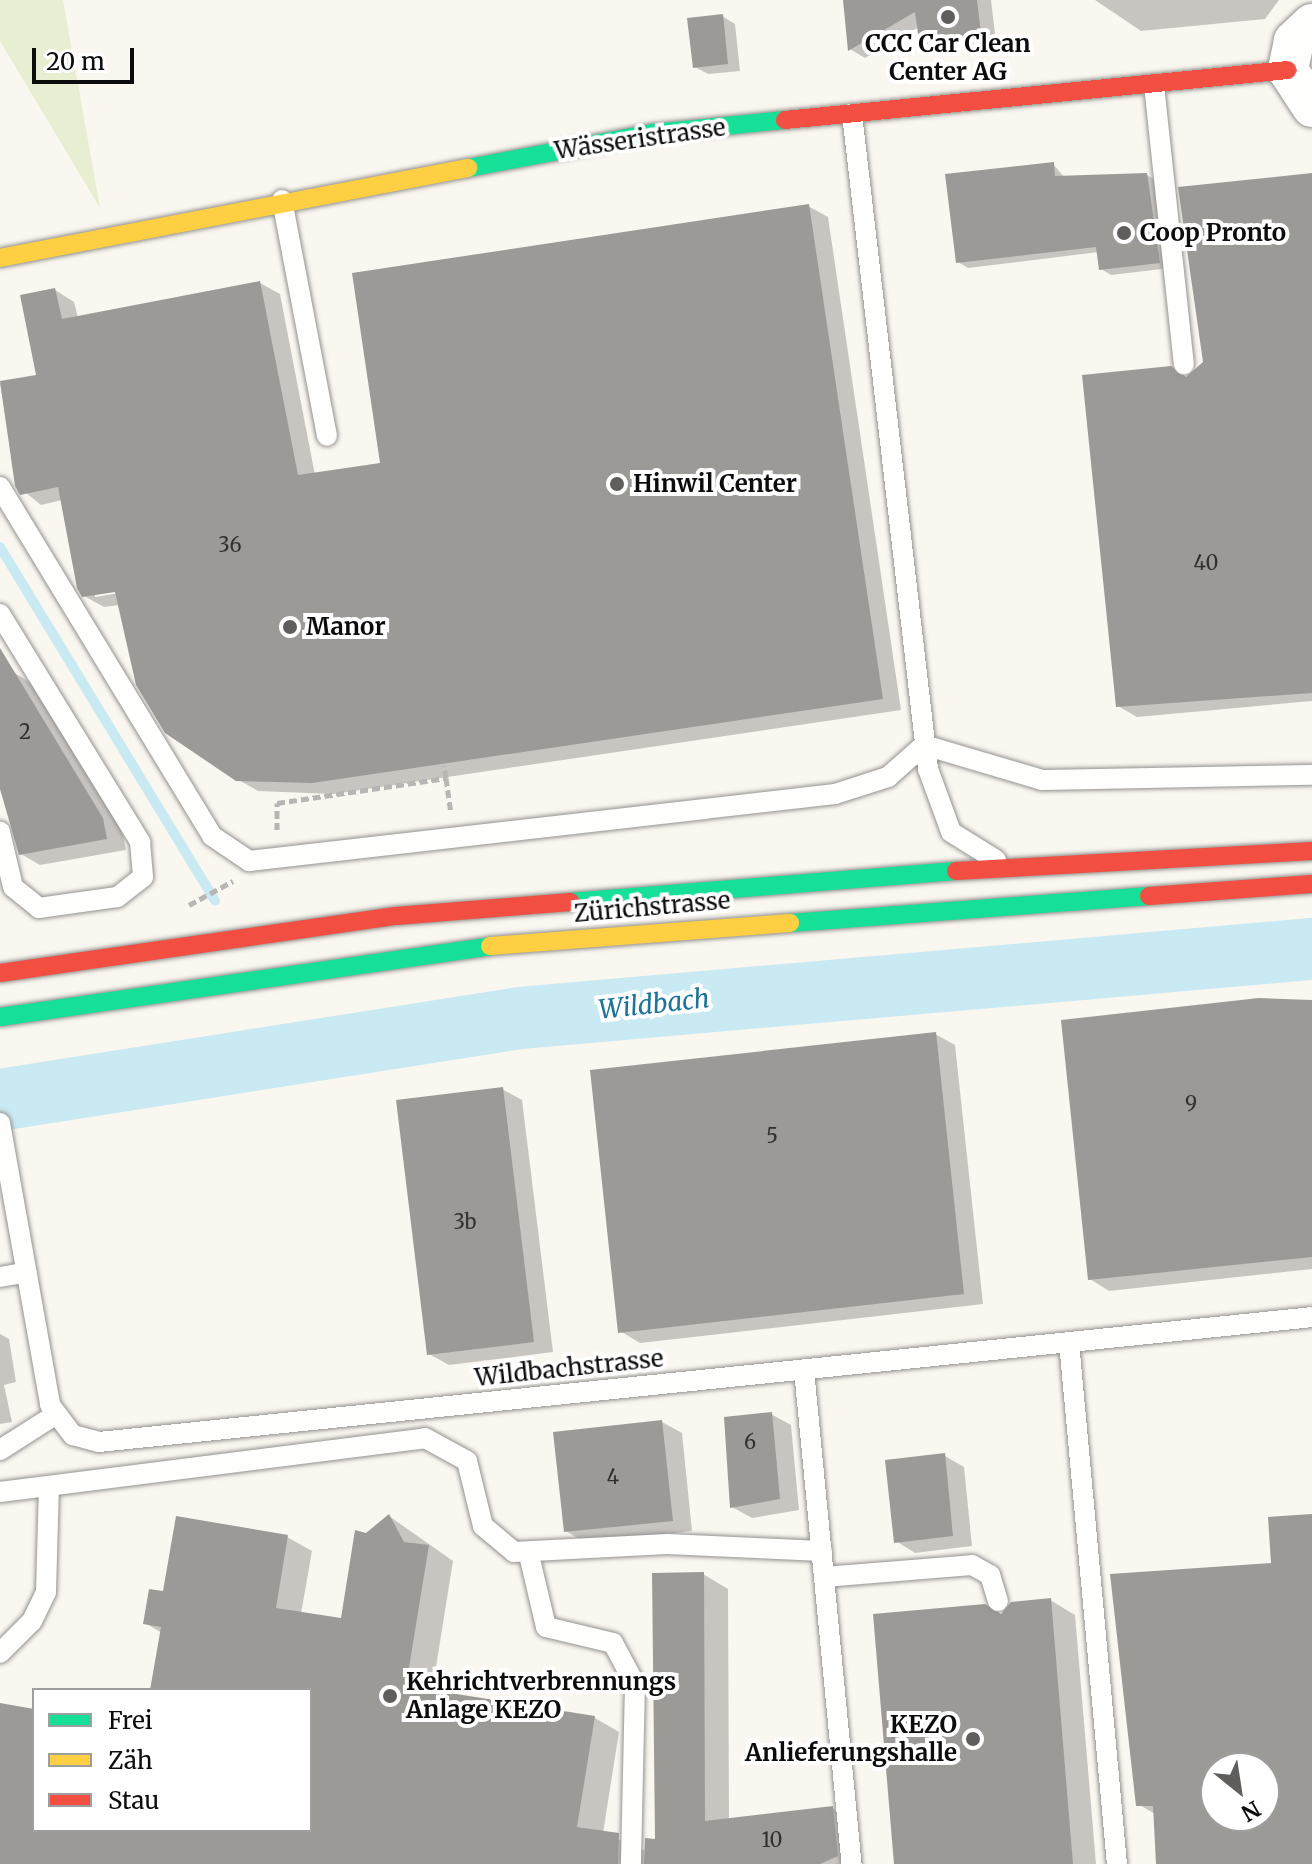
<!DOCTYPE html>
<html>
<head>
<meta charset="utf-8">
<style>
	body { margin:0 }
	#map { position:relative; width:1312px; height:1864px; overflow:hidden; background:#faf7f0; font-family:Merriweather,serif }
	div>[style] { position:absolute }
	.green>* { inset:0; background:#e7eed1 }
	.shadow>* { inset:0; background:#0003 }
	.stream>* { height:10px; margin:-5px; padding:0 5px; transform-origin:5px; border-radius:5px; background:#c9eaf2 }
	.river>* { height:62px; margin:-31px; padding:0 31px; transform-origin:31px; border-radius:31px; background:#c9eaf2 }
	.building>* { inset:0; background:#9c9a96 }
	.path>* { height:5px; margin-top:-2.5px; transform-origin:0; background:repeating-linear-gradient(90deg,#b7b6b5 0 8px,transparent 0 12px) }
	.roads { filter:drop-shadow(0 0 2px #93928f) drop-shadow(0 0 2px #93928f) }
	.lane>* { height:20px; margin:-10px; padding:0 10px; transform-origin:10px; border-radius:10px; background:#fefefd }
	.street>* { height:40px; margin:-20px; padding:0 20px; transform-origin:20px; border-radius:20px; background:#fefefd }
	.fast>* { height:18px; margin:-9px; padding:0 9px; transform-origin:9px; border-radius:9px; background:#16e098 }
	.slow>* { height:18px; margin:-9px; padding:0 9px; transform-origin:9px; border-radius:9px; background:#ffcf43 }
	.jam>* { height:18px; margin:-9px; padding:0 9px; transform-origin:9px; border-radius:9px; background:#f24e42 }
	.dots>* { width:22px; height:22px; translate:-50% -50%; box-sizing:border-box; border:4px solid #fff; border-radius:50% }
	span { translate:-50% -50%; white-space:nowrap; text-align:center; line-height:1.15; -webkit-text-stroke:8px #fff; paint-order:stroke }
	.number-label { font-size:20px; color:#30302e }
	.number-label span { -webkit-text-stroke-width:0 }
	.poi-label { font-size:24px; color:#0c0c0c; font-weight:700 }
	.left { translate:0 -50%; text-align:left }
	.right { translate:-100% -50%; text-align:right }
	.street-label { font-size:24px; color:#0c0c0c }
	.water-label { font-size:26px; color:#1c7598; font-style:italic }
	.legend { position:absolute; left:32px; top:1688px; width:280px; height:144px; box-sizing:border-box; background:#fff; border:2px solid #9e9e9e; margin:0; padding:10px 14px; list-style:none; font-size:24px; color:#0c0c0c }
	.legend li { display:flex; align-items:center; gap:16px; height:40px }
	.legend b { width:40px; border:2px solid #9e9e9e }
	.north { position:absolute; left:1200px; top:1752px; width:80px; height:80px; box-sizing:border-box; background:#fff; border:2px solid #9e9e9e; border-radius:50%; rotate:150deg; font-size:22px; font-weight:700; line-height:32px; text-align:center; color:#0c0c0c }
	.north::after { content:''; display:block; margin:auto; width:28px; height:36px; background:#5f5e5c; clip-path:polygon(50% 0,100% 100%,50% 72%,0 100%) }
	.scale { position:absolute; left:32px; top:48px; width:102px; height:36px; box-sizing:border-box; border:4px solid #0c0c0c; border-top:0; padding-left:10px; font-size:24px; line-height:28px; white-space:nowrap; color:#0c0c0c; -webkit-text-stroke:6px #fff; paint-order:stroke }
</style>
</head>
<body>
<div id="map">
	<div class="green">
		<div style="clip-path:polygon(0 0,63px 0,100px 208px,0 41px)"></div>
	</div>
	<div class="shadow">
		<div style="clip-path:polygon(845px 0,991px 0,996px 42px,936px 49px,920px 40px,919px 27px,865px 58px,850px 49px)"></div>
		<div style="clip-path:polygon(1095px 0,1279px 0,1265px 19px,1141px 31px)"></div>
		<div style="clip-path:polygon(722px 16px,735px 24px,740px 71px,708px 74px,695px 67px)"></div>
		<div style="clip-path:polygon(1053px 164px,1065px 178px,1147px 175px,1157px 181px,1170px 268px,1111px 275px,1101px 269px,1099px 252px,968px 268px,958px 262px)"></div>
		<div style="clip-path:polygon(1312px 175px,1312px 701px,1137px 717px,1118px 706px,1171px 368px,1188px 378px,1205px 363px,1180px 189px)"></div>
		<div style="clip-path:polygon(evenodd,808px 206px,828px 217px,901px 710px,333px 794px,258px 791px,237px 779px,120px 605px,104px 607px,84px 596px,62px 500px,41px 505px,16px 485px,0 383px,38px 377px,55px 290px,74px 302px,78px 318px,260px 283px,280px 294px,315px 475px,382px 464px,808px 206px,125px 588px,125px 592px,95px 597px,95px 593px,125px 588px)"></div>
		<div style="clip-path:polygon(13px 672px,33px 684px,122px 831px,126px 850px,40px 865px,21px 854px,0 761px,0 674px)"></div>
		<div style="clip-path:polygon(1312px 1002px,1312px 1269px,1109px 1291px,1090px 1279px)"></div>
		<div style="clip-path:polygon(935px 1034px,955px 1045px,983px 1304px,640px 1343px,620px 1331px)"></div>
		<div style="clip-path:polygon(502px 1089px,522px 1100px,553px 1352px,449px 1365px,429px 1354px)"></div>
		<div style="clip-path:polygon(0 1334px,9px 1339px,16px 1382px,4px 1385px,12px 1422px,0 1424px)"></div>
		<div style="clip-path:polygon(771px 1414px,791px 1425px,799px 1510px,752px 1518px,732px 1507px)"></div>
		<div style="clip-path:polygon(662px 1422px,682px 1433px,692px 1531px,586px 1543px,566px 1531px)"></div>
		<div style="clip-path:polygon(945px 1456px,964px 1467px,972px 1546px,915px 1553px,896px 1541px)"></div>
		<div style="clip-path:polygon(389px 1516px,453px 1561px,432px 1692px,595px 1718px,619px 1732px,603px 1833px,646px 1851px,657px 1841px,703px 1574px,728px 1589px,729px 1820px,832px 1808px,857px 1822px,862px 1864px,0 1864px,0 1705px,34px 1711px,34px 1830px,310px 1830px,310px 1690px,152px 1690px,162px 1633px,145px 1623px,165px 1594px,287px 1537px,312px 1551px,301px 1614px,342px 1620px,367px 1535px)"></div>
		<div style="clip-path:polygon(evenodd,1312px 1516px,1312px 1864px,1158px 1864px,1155px 1814px,1138px 1804px,1273px 1564px,1312px 1516px,1216px 1768px,1264px 1768px,1264px 1816px,1216px 1816px,1216px 1768px)"></div>
		<div style="clip-path:polygon(1050px 1600px,1075px 1615px,1096px 1864px,896px 1864px,1002px 1616px)"></div>
	</div>
	<div class="stream">
		<div style="left:0;top:547px;width:414px;rotate:58.7deg"></div>
	</div>
	<div class="river">
		<div style="left:0;top:1100px;width:526px;rotate:-8.96deg"></div>
		<div style="left:520px;top:1018px;width:795px;rotate:-4.98deg"></div>
	</div>
	<div class="building">
		<div style="clip-path:polygon(843px 0,977px 0,981px 34px,919px 41px,915px 12px,848px 51px)"></div>
		<div style="clip-path:polygon(723px 14px,728px 64px,693px 68px,687px 18px)"></div>
		<div style="clip-path:polygon(1054px 162px,1055px 176px,1147px 173px,1160px 263px,1099px 270px,1096px 247px,956px 263px,945px 174px)"></div>
		<div style="clip-path:polygon(1312px 173px,1312px 693px,1116px 707px,1082px 375px,1171px 366px,1186px 377px,1203px 362px,1178px 187px)"></div>
		<div style="clip-path:polygon(809px 204px,883px 699px,312px 783px,236px 781px,165px 733px,136px 685px,115px 592px,82px 597px,77px 588px,58px 487px,20px 495px,15px 486px,0 381px,36px 375px,20px 295px,55px 288px,62px 319px,260px 281px,298px 475px,380px 463px,352px 273px)"></div>
		<div style="clip-path:polygon(0 648px,103px 818px,107px 839px,19px 855px,0 789px)"></div>
		<div style="clip-path:polygon(1259px 998px,1312px 1000px,1312px 1257px,1088px 1280px,1061px 1020px)"></div>
		<div style="clip-path:polygon(936px 1032px,964px 1294px,618px 1333px,590px 1070px)"></div>
		<div style="clip-path:polygon(503px 1087px,534px 1342px,427px 1355px,396px 1100px)"></div>
		<div style="clip-path:polygon(772px 1412px,780px 1499px,730px 1508px,724px 1417px)"></div>
		<div style="clip-path:polygon(662px 1420px,673px 1521px,564px 1532px,553px 1432px)"></div>
		<div style="clip-path:polygon(945px 1453px,953px 1536px,894px 1543px,885px 1460px)"></div>
		<div style="clip-path:polygon(389px 1514px,404px 1542px,429px 1545px,406px 1686px,595px 1716px,577px 1827px,619px 1833px,618px 1864px,0 1864px,0 1703px,34px 1709px,34px 1830px,310px 1830px,310px 1690px,150px 1690px,161px 1627px,143px 1624px,149px 1589px,163px 1591px,176px 1516px,288px 1535px,276px 1608px,341px 1618px,355px 1530px,366px 1533px)"></div>
		<div style="clip-path:polygon(evenodd,1312px 1514px,1312px 1864px,1156px 1864px,1153px 1806px,1136px 1806px,1110px 1574px,1271px 1563px,1268px 1517px,1312px 1514px,1216px 1768px,1264px 1768px,1264px 1816px,1216px 1816px,1216px 1768px)"></div>
		<div style="clip-path:polygon(704px 1572px,705px 1821px,833px 1806px,838px 1856px,820px 1864px,644px 1864px,645px 1838px,655px 1839px,652px 1573px)"></div>
		<div style="clip-path:polygon(1051px 1598px,1073px 1864px,894px 1864px,873px 1614px,985px 1604px,1001px 1614px,1011px 1602px)"></div>
	</div>
	<div class="path">
		<div style="left:446px;top:778px;width:35px;rotate:82deg"></div>
		<div style="left:277px;top:830px;width:27px;rotate:-90deg"></div>
		<div style="left:277px;top:803px;width:171px;rotate:-8.4deg"></div>
		<div style="left:446px;top:778px;width:13px;rotate:-99deg"></div>
		<div style="left:189px;top:905px;width:50px;rotate:-28.6deg"></div>
	</div>
	<div class="roads">
		<div class="lane">
			<div style="left:1154px;top:85px;width:281px;rotate:83.9deg"></div>
			<div style="left:852px;top:114px;width:659px;rotate:83.38deg"></div>
			<div style="left:928px;top:769px;width:67px;rotate:69.9deg"></div>
			<div style="left:951px;top:832px;width:53px;rotate:31.9deg"></div>
			<div style="left:282px;top:200px;width:240px;rotate:79.2deg"></div>
			<div style="left:0;top:487px;width:408px;rotate:58.7deg"></div>
			<div style="left:212px;top:836px;width:45px;rotate:34deg"></div>
			<div style="left:249px;top:861px;width:590px;rotate:-6.52deg"></div>
			<div style="left:835px;top:794px;width:56px;rotate:-17.8deg"></div>
			<div style="left:888px;top:777px;width:48px;rotate:-41.6deg"></div>
			<div style="left:0;top:614px;width:268px;rotate:58.4deg"></div>
			<div style="left:140px;top:842px;width:35px;rotate:85deg"></div>
			<div style="left:143px;top:877px;width:33px;rotate:142deg"></div>
			<div style="left:117px;top:897px;width:79px;rotate:172deg"></div>
			<div style="left:39px;top:908px;width:33px;rotate:-141deg"></div>
			<div style="left:13px;top:887px;width:57px;rotate:-103.3deg"></div>
			<div style="left:924px;top:745px;width:123px;rotate:16.5deg"></div>
			<div style="left:1042px;top:780px;width:270px;rotate:-1.1deg"></div>
			<div style="left:0;top:1123px;width:286px;rotate:79.9deg"></div>
			<div style="left:50px;top:1405px;width:38px;rotate:53deg"></div>
			<div style="left:73px;top:1435px;width:27px;rotate:15deg"></div>
			<div style="left:99px;top:1442px;width:1219px;rotate:-5.88deg"></div>
			<div style="left:0;top:1277px;width:27px;rotate:-10deg"></div>
			<div style="left:1069px;top:1342px;width:524px;rotate:84.75deg"></div>
			<div style="left:804px;top:1370px;width:496px;rotate:84.5deg"></div>
			<div style="left:0;top:1450px;width:65px;rotate:-32.5deg"></div>
			<div style="left:0;top:1492px;width:428px;rotate:-7.2deg"></div>
			<div style="left:425px;top:1438px;width:48px;rotate:28.7deg"></div>
			<div style="left:467px;top:1461px;width:67px;rotate:76.2deg"></div>
			<div style="left:483px;top:1526px;width:40px;rotate:40deg"></div>
			<div style="left:514px;top:1552px;width:153px;rotate:-3deg"></div>
			<div style="left:667px;top:1544px;width:155px;rotate:2.6deg"></div>
			<div style="left:529px;top:1555px;width:74px;rotate:76.7deg"></div>
			<div style="left:546px;top:1627px;width:69px;rotate:13.4deg"></div>
			<div style="left:613px;top:1643px;width:47px;rotate:61.8deg"></div>
			<div style="left:635px;top:1684px;width:180px;rotate:91.3deg"></div>
			<div style="left:824px;top:1577px;width:148px;rotate:-4.6deg"></div>
			<div style="left:972px;top:1565px;width:21px;rotate:29deg"></div>
			<div style="left:990px;top:1575px;width:27px;rotate:73deg"></div>
			<div style="left:0;top:1653px;width:45px;rotate:-45deg"></div>
			<div style="left:32px;top:1621px;width:32px;rotate:-64deg"></div>
			<div style="left:46px;top:1592px;width:105px;rotate:-88.4deg"></div>
		</div>
		<div class="street">
			<div style="left:1312px;top:24px;width:25px;rotate:137deg"></div>
			<div style="left:1294px;top:41px;width:30px;rotate:102deg"></div>
			<div style="left:1288px;top:70px;width:44px;rotate:57deg"></div>
		</div>
		<div class="fast">
			<div style="left:468px;top:168px;width:189px;rotate:-10.7deg"></div>
			<div style="left:654px;top:133px;width:132px;rotate:-5.7deg"></div>
			<div style="left:570px;top:902px;width:387px;rotate:-4.6deg"></div>
			<div style="left:790px;top:923px;width:360px;rotate:-4.3deg"></div>
			<div style="left:0;top:1017px;width:495px;rotate:-8.2deg"></div>
		</div>
		<div class="slow">
			<div style="left:0;top:258px;width:477px;rotate:-10.9deg"></div>
			<div style="left:490px;top:946px;width:301px;rotate:-4.4deg"></div>
		</div>
		<div class="jam">
			<div style="left:785px;top:120px;width:505px;rotate:-5.68deg"></div>
			<div style="left:956px;top:871px;width:357px;rotate:-3.2deg"></div>
			<div style="left:1149px;top:896px;width:163px;rotate:-4.2deg"></div>
			<div style="left:0;top:973px;width:400px;rotate:-8.2deg"></div>
			<div style="left:396px;top:916px;width:175px;rotate:-4.6deg"></div>
		</div>
	</div>
	<div class="dots">
		<div style="left:948px;top:17px;background:#5f5e5c"></div>
		<div style="left:1124px;top:233px;background:#5f5e5c"></div>
		<div style="left:617px;top:484px;background:#5f5e5c"></div>
		<div style="left:290px;top:627px;background:#5f5e5c"></div>
		<div style="left:390px;top:1696px;background:#5f5e5c"></div>
		<div style="left:973px;top:1739px;background:#5f5e5c"></div>
	</div>
	<div class="number-label">
		<span style="left:230px;top:544px">36</span>
		<span style="left:1206px;top:562px">40</span>
		<span style="left:25px;top:731px">2</span>
		<span style="left:1191px;top:1103px">9</span>
		<span style="left:772px;top:1135px">5</span>
		<span style="left:465px;top:1221px">3b</span>
		<span style="left:750px;top:1441px">6</span>
		<span style="left:613px;top:1476px">4</span>
		<span style="left:772px;top:1839px">10</span>
	</div>
	<div class="poi-label">
		<span style="left:948px;top:58px">CCC Car Clean<br>Center AG</span>
		<span class="left" style="left:1140px;top:233px">Coop Pronto</span>
		<span class="left" style="left:633px;top:484px">Hinwil Center</span>
		<span class="left" style="left:306px;top:627px">Manor</span>
		<span class="left" style="left:406px;top:1696px">Kehrichtverbrennungs<br>Anlage KEZO</span>
		<span class="right" style="left:957px;top:1739px">KEZO<br>Anlieferungshalle</span>
	</div>
	<div class="street-label">
		<span style="left:640px;top:139px;rotate:-8deg">Wässeristrasse</span>
		<span style="left:652px;top:907px;rotate:-5deg">Zürichstrasse</span>
		<span style="left:569px;top:1368px;rotate:-6deg">Wildbachstrasse</span>
	</div>
	<div class="water-label">
		<span style="left:654px;top:1004px;rotate:-6deg">Wildbach</span>
	</div>
	<ul class="legend">
	<li><b style="height:10px;background:#16e098"></b>Frei</li>
	<li><b style="height:10px;background:#ffcf43"></b>Zäh</li>
	<li><b style="height:10px;background:#f24e42"></b>Stau</li>
	</ul>
	<div class="north">N</div>
	<div class="scale">20 m</div>
</div>
</body>
</html>
